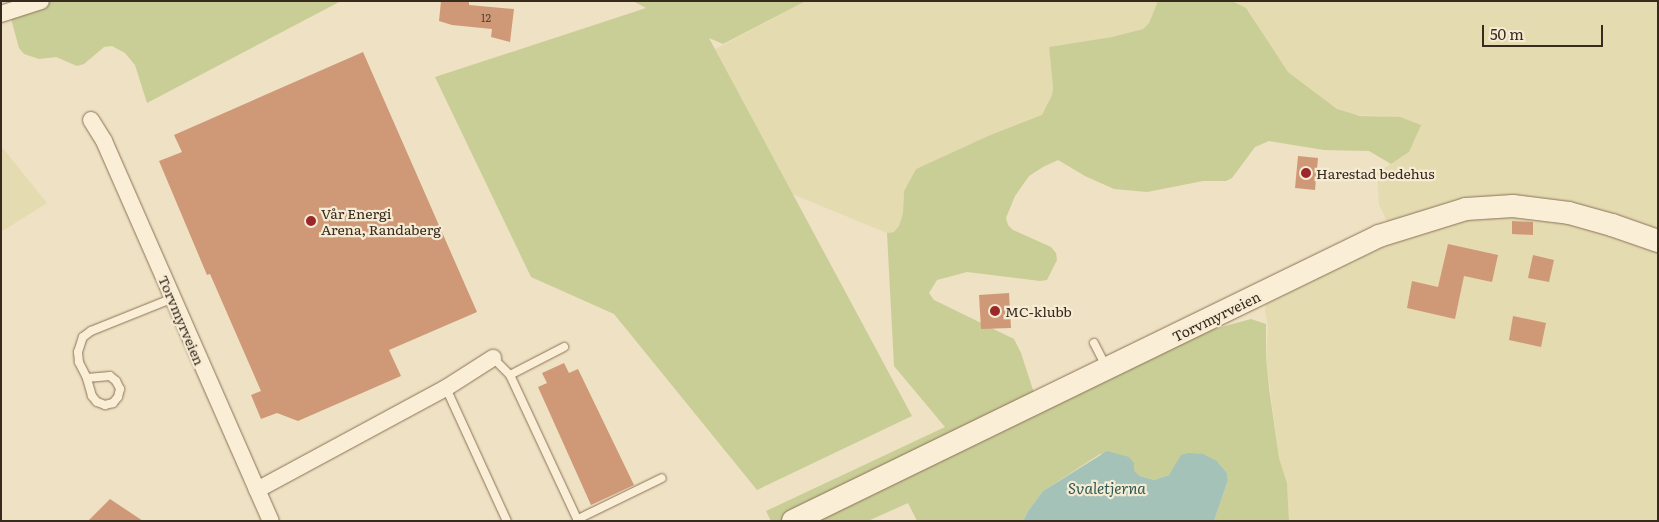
<!DOCTYPE html>
<html>
<head>
<meta charset="utf-8">
<style>
	body { margin:0 }
	#map { position:relative; width:1659px; height:522px; overflow:hidden; background:#efe1c3; font-family:Literata,serif }
	div>[style] { position:absolute }
	.farmland>* { inset:0; background:#e5dbb0 }
	.green>* { inset:0; background:#c9ce96 }
	.water>* { inset:0; background:#a5c2b9 }
	.building>* { inset:0; background:#cf9977 }
	.roads { filter:drop-shadow(0 0 1px #8a7259) drop-shadow(0 0 1px #8a7259) }
	.service>* { height:8px; margin:-4px; padding:0 4px; transform-origin:4px; border-radius:4px; background:#faeed6 }
	.minor>* { height:16px; margin:-8px; padding:0 8px; transform-origin:8px; border-radius:8px; background:#faeed6 }
	.secondary>* { height:22px; margin:-11px; padding:0 11px; transform-origin:11px; border-radius:11px; background:#faeed6 }
	.dots>* { width:14px; height:14px; translate:-50% -50%; box-sizing:border-box; border:2px solid #f6ebd3; border-radius:50% }
	span { translate:-50% -50%; white-space:nowrap; text-align:center; line-height:1.15; -webkit-text-stroke:4.5px #f6ebd3; paint-order:stroke }
	.number-label { font-size:11px; color:#5e4634 }
	.number-label span { -webkit-text-stroke-width:0 }
	.poi-label { font-size:14px; color:#392a1e }
	.left { translate:0 -50%; text-align:left }
	.street-label { font-size:14px; color:#392a1e }
	.water-label { font-size:15px; color:#2c5a55; font-style:italic }
	.frame { position:absolute; inset:0; border:2px solid #392a1e; pointer-events:none }
	.scale { position:absolute; left:1482px; top:25px; width:121px; height:22px; box-sizing:border-box; border:2px solid #392a1e; border-top:0; padding-left:6px; font-size:15px; line-height:18px; white-space:nowrap; color:#392a1e; -webkit-text-stroke:4px #f6ebd3; paint-order:stroke }
</style>
</head>
<body>
<div id="map">
	<div class="farmland">
		<div style="clip-path:polygon(806px 1px,1158px 1px,1149px 24px,1143px 29px,1112px 37px,1049px 47px,1053px 87px,1052px 95px,1042px 116px,988px 136px,916px 169px,904px 191px,903px 213px,899px 226px,894px 232px,887px 233px,780px 189px,710px 52px)"></div>
		<div style="clip-path:polygon(1232px 1px,1658px 1px,1658px 521px,1289px 521px,1287px 483px,1279px 458px,1266px 358px,1268px 327px,1265px 311px,1266px 303px,1270px 297px,1392px 232px,1379px 205px,1377px 173px,1409px 152px,1384px 116px,1351px 115px,1337px 109px,1288px 72px,1265px 40px,1249px 12px)"></div>
		<div style="clip-path:polygon(1px 146px,47px 203px,1px 232px)"></div>
	</div>
	<div class="green">
		<div style="clip-path:polygon(11px 1px,341px 1px,147px 103px,135px 65px,125px 53px,112px 46px,104px 47px,84px 64px,77px 66px,56px 57px,39px 59px,24px 54px,19px 48px,11px 19px)"></div>
		<div style="clip-path:polygon(633px 1px,806px 1px,723px 44px,709px 38px,912px 416px,757px 490px,614px 314px,531px 277px,435px 77px,646px 8px)"></div>
		<div style="clip-path:polygon(1158px 1px,1232px 1px,1246px 8px,1288px 72px,1337px 109px,1360px 116px,1400px 117px,1421px 125px,1409px 152px,1391px 164px,1369px 151px,1324px 150px,1269px 141px,1255px 147px,1232px 178px,1226px 181px,1203px 181px,1147px 192px,1114px 189px,1085px 176px,1058px 160px,1043px 167px,1029px 176px,1015px 196px,1006px 218px,1008px 225px,1013px 230px,1051px 247px,1056px 253px,1057px 260px,1047px 280px,1040px 281px,967px 272px,937px 280px,929px 293px,934px 300px,1014px 339px,1021px 353px,1036px 399px,1203px 332px,1251px 319px,1266px 324px,1266px 357px,1269px 388px,1279px 458px,1287px 483px,1289px 521px,1214px 521px,1228px 480px,1227px 473px,1217px 461px,1174px 468px,1169px 475px,1154px 480px,1140px 476px,1134px 470px,1134px 463px,1100px 454px,1043px 491px,1028px 511px,1023px 521px,917px 521px,908px 503px,868px 521px,771px 521px,766px 511px,945px 427px,894px 366px,887px 233px,894px 232px,899px 226px,903px 213px,904px 191px,916px 169px,988px 136px,1042px 115px,1052px 95px,1053px 87px,1049px 47px,1112px 37px,1143px 29px,1149px 23px)"></div>
	</div>
	<div class="water">
		<div style="clip-path:polygon(1107px 451px,1129px 457px,1134px 463px,1134px 470px,1140px 476px,1154px 480px,1169px 475px,1181px 455px,1188px 453px,1203px 454px,1217px 461px,1227px 473px,1228px 480px,1214px 521px,1023px 521px,1028px 511px,1043px 491px)"></div>
	</div>
	<div class="building">
		<div style="clip-path:polygon(441px 1px,463px 1px,469px 2px,469px 5px,514px 9px,510px 42px,491px 37px,492px 29px,452px 25px,439px 21px)"></div>
		<div style="clip-path:polygon(363px 52px,477px 312px,389px 350px,401px 376px,298px 421px,277px 413px,261px 419px,251px 395px,261px 391px,210px 274px,207px 275px,159px 161px,182px 152px,174px 135px)"></div>
		<div style="clip-path:polygon(1298px 156px,1318px 158px,1315px 190px,1295px 188px)"></div>
		<div style="clip-path:polygon(1512px 221px,1533px 222px,1533px 235px,1512px 234px)"></div>
		<div style="clip-path:polygon(1448px 244px,1498px 255px,1492px 282px,1464px 276px,1455px 319px,1407px 308px,1412px 281px,1438px 287px)"></div>
		<div style="clip-path:polygon(1533px 255px,1554px 260px,1549px 282px,1528px 278px)"></div>
		<div style="clip-path:polygon(1009px 293px,1011px 328px,981px 329px,979px 295px)"></div>
		<div style="clip-path:polygon(1513px 316px,1546px 323px,1541px 347px,1509px 340px)"></div>
		<div style="clip-path:polygon(564px 363px,569px 373px,578px 369px,634px 485px,591px 505px,538px 387px,547px 383px,542px 373px)"></div>
		<div style="clip-path:polygon(110px 499px,143px 521px,88px 521px)"></div>
	</div>
	<div class="roads">
		<div class="service">
			<div style="left:1094px;top:343px;width:27px;rotate:63deg"></div>
			<div style="left:493px;top:358px;width:24px;rotate:45deg"></div>
			<div style="left:510px;top:375px;width:161px;rotate:65deg"></div>
			<div style="left:510px;top:375px;width:61px;rotate:-27.4deg"></div>
			<div style="left:110px;top:376px;width:8px;rotate:40deg"></div>
			<div style="left:116px;top:381px;width:9px;rotate:63deg"></div>
			<div style="left:120px;top:389px;width:8px;rotate:104deg"></div>
			<div style="left:118px;top:397px;width:8px;rotate:130deg"></div>
			<div style="left:113px;top:403px;width:8px;rotate:166deg"></div>
			<div style="left:105px;top:405px;width:9px;rotate:-159deg"></div>
			<div style="left:97px;top:402px;width:8px;rotate:-130deg"></div>
			<div style="left:92px;top:396px;width:19px;rotate:-106deg"></div>
			<div style="left:87px;top:378px;width:23px;rotate:-5deg"></div>
			<div style="left:87px;top:378px;width:18px;rotate:-117deg"></div>
			<div style="left:79px;top:362px;width:10px;rotate:-96deg"></div>
			<div style="left:78px;top:352px;width:16px;rotate:-72deg"></div>
			<div style="left:83px;top:337px;width:10px;rotate:-37deg"></div>
			<div style="left:91px;top:331px;width:88px;rotate:-21.9deg"></div>
			<div style="left:446px;top:388px;width:146px;rotate:65.4deg"></div>
			<div style="left:578px;top:519px;width:93px;rotate:-26deg"></div>
		</div>
		<div class="minor">
			<div style="left:1px;top:14px;width:42px;rotate:-18deg"></div>
			<div style="left:91px;top:120px;width:25px;rotate:58deg"></div>
			<div style="left:104px;top:141px;width:415px;rotate:66.3deg"></div>
			<div style="left:257px;top:490px;width:215px;rotate:-28.4deg"></div>
			<div style="left:446px;top:388px;width:56px;rotate:-32.6deg"></div>
		</div>
		<div class="secondary">
			<div style="left:793px;top:521px;width:652px;rotate:-25.94deg"></div>
			<div style="left:1379px;top:236px;width:91px;rotate:-17.2deg"></div>
			<div style="left:1466px;top:209px;width:47px;rotate:-3.7deg"></div>
			<div style="left:1513px;top:206px;width:56px;rotate:7.1deg"></div>
			<div style="left:1569px;top:213px;width:45px;rotate:15.6deg"></div>
			<div style="left:1612px;top:225px;width:49px;rotate:19.2deg"></div>
		</div>
	</div>
	<div class="dots">
		<div style="left:1306px;top:173px;background:#9b272b"></div>
		<div style="left:311px;top:221px;background:#9b272b"></div>
		<div style="left:995px;top:311px;background:#9b272b"></div>
	</div>
	<div class="number-label">
		<span style="left:486px;top:17px">12</span>
	</div>
	<div class="poi-label">
		<span class="left" style="left:1316px;top:173px">Harestad bedehus</span>
		<span class="left" style="left:321px;top:221px">Vår Energi<br>Arena, Randaberg</span>
		<span class="left" style="left:1005px;top:311px">MC-klubb</span>
	</div>
	<div class="street-label">
		<span style="left:1216px;top:316px;rotate:-26deg">Torvmyrveien</span>
		<span style="left:182px;top:320px;rotate:67deg">Torvmyrveien</span>
	</div>
	<div class="water-label">
		<span style="left:1107px;top:488px">Svaletjerna</span>
	</div>
	<div class="frame"></div>
	<div class="scale">50 m</div>
</div>
</body>
</html>
